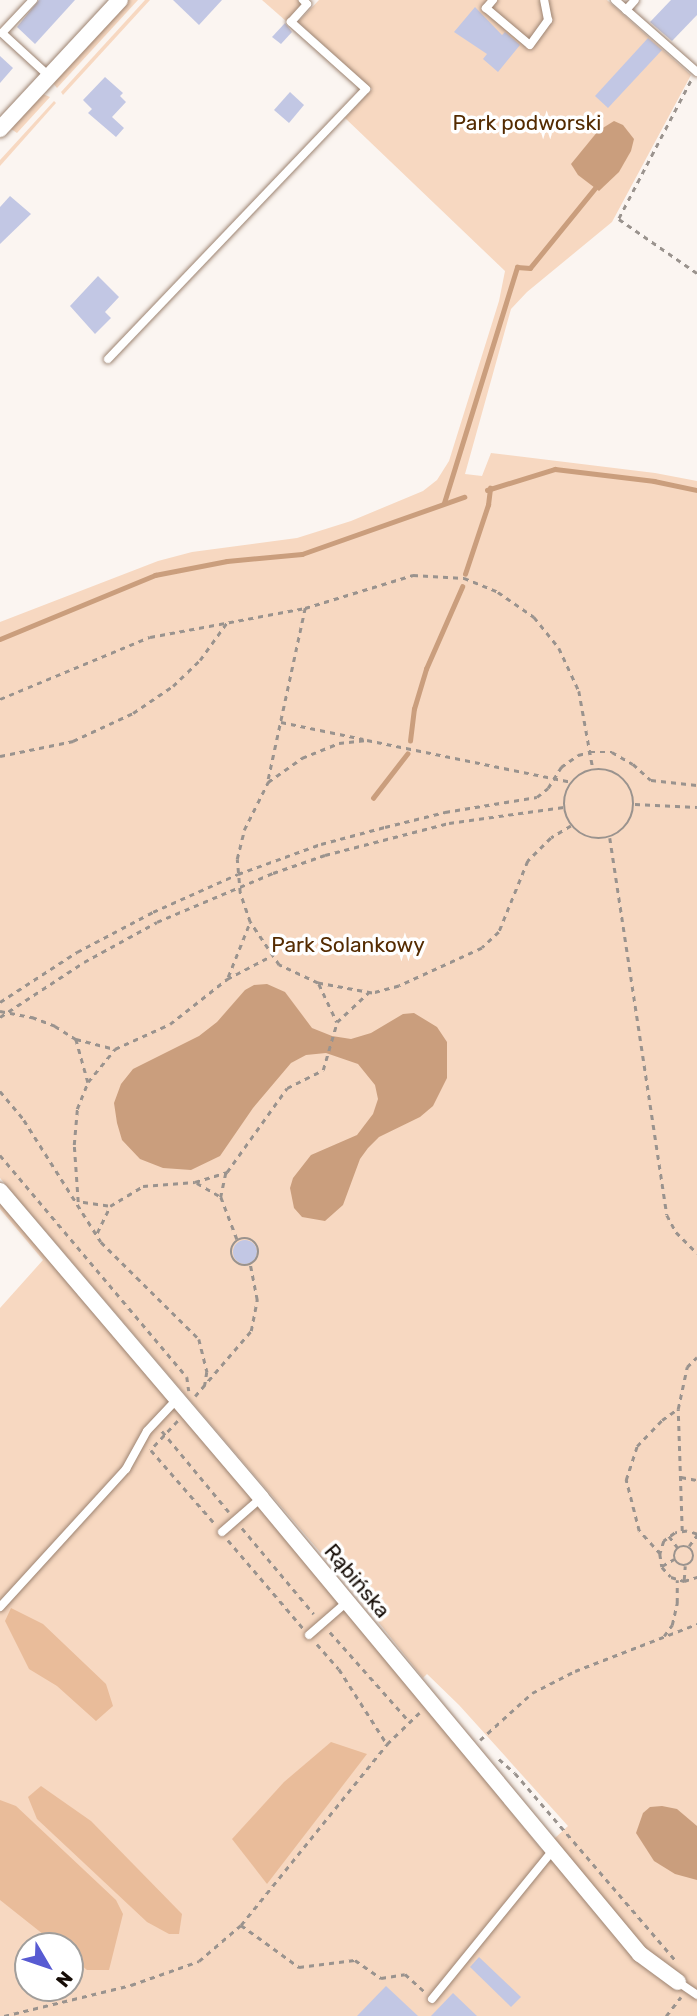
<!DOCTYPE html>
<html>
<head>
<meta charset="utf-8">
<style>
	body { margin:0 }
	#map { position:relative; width:697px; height:2016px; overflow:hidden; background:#fbf5f1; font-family:Rubik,sans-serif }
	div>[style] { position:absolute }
	.green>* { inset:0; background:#f7d8c1 }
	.forest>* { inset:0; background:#e9bc9a }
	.water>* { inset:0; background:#ca9e7d }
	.stream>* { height:4.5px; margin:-2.25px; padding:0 2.25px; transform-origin:2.25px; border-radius:2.25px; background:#ca9e7d }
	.building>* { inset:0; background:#c2c7e4 }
	.round { border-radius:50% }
	.path>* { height:2.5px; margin-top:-1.25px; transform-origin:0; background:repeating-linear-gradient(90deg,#9a938e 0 5px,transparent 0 10px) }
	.path>.ring { margin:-1.25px; padding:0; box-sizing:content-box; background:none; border:2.5px solid #9a938e; border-radius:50% }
	.roads { filter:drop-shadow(0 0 2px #9c8371) drop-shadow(0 0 2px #9c8371) }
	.lane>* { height:8px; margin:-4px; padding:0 4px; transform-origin:4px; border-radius:4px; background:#fff }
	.street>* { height:16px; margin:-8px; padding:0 8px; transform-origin:8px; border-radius:8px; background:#fff }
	span { translate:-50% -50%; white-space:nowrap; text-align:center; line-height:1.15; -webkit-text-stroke:7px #fff; paint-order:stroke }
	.park-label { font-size:21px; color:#542b01 }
	.street-label { font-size:21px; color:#150c06 }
	.north { position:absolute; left:14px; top:1932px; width:70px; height:70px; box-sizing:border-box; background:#fff; border:2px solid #a19e9b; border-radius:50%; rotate:129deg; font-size:19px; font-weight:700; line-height:28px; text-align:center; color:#150c06 }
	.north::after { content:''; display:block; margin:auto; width:24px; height:32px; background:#585bd2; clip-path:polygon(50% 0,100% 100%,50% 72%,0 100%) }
</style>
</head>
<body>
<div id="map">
	<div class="green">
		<div style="clip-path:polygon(129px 0,138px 0,57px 88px,53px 83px)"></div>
		<div style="clip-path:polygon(145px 0,150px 0,63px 95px,61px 92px)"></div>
		<div style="clip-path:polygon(262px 0,298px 0,302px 4px,286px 21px)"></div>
		<div style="clip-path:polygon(evenodd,319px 0,607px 0,691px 75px,612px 222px,527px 292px,511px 309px,465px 474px,482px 476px,491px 453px,655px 473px,697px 481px,697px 2016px,0 2016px,0 1308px,43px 1260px,0 1209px,0 1198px,300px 1552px,542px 1850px,568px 1826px,459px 1705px,427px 1674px,423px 1678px,356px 1594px,0 1178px,0 622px,158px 561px,192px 552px,297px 538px,351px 521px,423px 491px,437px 480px,449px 461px,499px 301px,505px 271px,345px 118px,372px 89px,298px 22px,319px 0,28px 1946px,70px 1946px,70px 1988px,28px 1988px,28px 1946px)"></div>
		<div style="clip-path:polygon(43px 94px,50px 97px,17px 133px,11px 129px)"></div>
		<div style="clip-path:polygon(54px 101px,56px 103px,0 166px,0 160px)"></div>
	</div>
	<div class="forest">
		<div style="clip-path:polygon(11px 1608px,43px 1624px,106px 1684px,113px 1706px,96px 1721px,57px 1686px,29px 1669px,5px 1621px)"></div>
		<div style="clip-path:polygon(331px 1742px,367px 1754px,267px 1884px,232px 1839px,284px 1782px)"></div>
		<div style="clip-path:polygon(41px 1786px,91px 1821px,182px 1914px,179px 1934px,169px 1934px,147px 1922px,37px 1819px,28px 1797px)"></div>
		<div style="clip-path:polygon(0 1800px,16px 1806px,116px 1900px,123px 1914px,109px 1970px,87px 1970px,70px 1956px,70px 1946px,58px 1946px,0 1900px)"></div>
	</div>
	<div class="water">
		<div style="clip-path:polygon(614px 121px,623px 125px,634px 139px,631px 151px,619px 172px,599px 191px,578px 175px,571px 164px,598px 131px)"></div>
		<div style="clip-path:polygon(267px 984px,285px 992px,312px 1028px,332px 1036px,351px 1039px,371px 1033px,403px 1014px,414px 1013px,437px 1027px,447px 1042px,447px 1078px,433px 1106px,420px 1117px,379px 1137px,368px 1148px,360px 1159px,343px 1205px,325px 1221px,302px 1217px,294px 1208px,290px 1188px,293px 1178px,311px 1155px,357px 1135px,373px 1114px,378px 1099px,375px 1085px,358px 1064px,326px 1053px,306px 1055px,291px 1063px,253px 1108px,220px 1156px,191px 1170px,163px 1168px,140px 1159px,122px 1140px,117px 1123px,114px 1103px,121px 1084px,133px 1069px,199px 1036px,217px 1022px,245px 990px,254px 985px)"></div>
		<div style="clip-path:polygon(662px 1806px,677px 1809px,697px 1826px,697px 1880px,675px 1874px,654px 1861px,636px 1833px,643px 1813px,650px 1807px)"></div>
	</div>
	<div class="stream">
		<div style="left:487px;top:490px;width:71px;rotate:-17.2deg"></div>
		<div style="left:555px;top:469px;width:100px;rotate:6.9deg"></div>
		<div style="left:654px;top:481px;width:44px;rotate:11.8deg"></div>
		<div style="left:444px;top:503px;width:247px;rotate:-72.8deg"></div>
		<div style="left:517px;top:267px;width:13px;rotate:4deg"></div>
		<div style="left:530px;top:268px;width:103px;rotate:-50.9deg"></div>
		<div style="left:465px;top:574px;width:73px;rotate:-71.6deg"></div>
		<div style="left:488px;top:505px;width:17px;rotate:-83deg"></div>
		<div style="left:0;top:639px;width:168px;rotate:-22.4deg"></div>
		<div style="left:155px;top:575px;width:73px;rotate:-11deg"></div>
		<div style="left:227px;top:561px;width:75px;rotate:-5.3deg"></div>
		<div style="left:302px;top:554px;width:172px;rotate:-19.4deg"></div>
		<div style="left:410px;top:741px;width:32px;rotate:-83deg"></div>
		<div style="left:414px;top:709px;width:42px;rotate:-73.3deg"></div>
		<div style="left:426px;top:669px;width:90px;rotate:-66.3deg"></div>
		<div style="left:373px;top:798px;width:56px;rotate:-52.3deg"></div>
	</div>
	<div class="building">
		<div style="clip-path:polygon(39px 0,75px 0,35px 44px,17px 27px)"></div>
		<div style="clip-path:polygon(173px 0,222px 0,199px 25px)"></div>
		<div style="clip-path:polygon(671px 0,697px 0,697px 15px,672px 41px,650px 22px)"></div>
		<div style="clip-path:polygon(475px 7px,502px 35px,505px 32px,520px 45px,498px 72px,483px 59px,487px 54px,454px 32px)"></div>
		<div style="clip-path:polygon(285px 23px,292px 32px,281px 44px,272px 37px)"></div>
		<div style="clip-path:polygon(648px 38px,662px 50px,608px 108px,595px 96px)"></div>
		<div style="clip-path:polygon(0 56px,13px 68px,0 83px)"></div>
		<div style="clip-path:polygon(105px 77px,123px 93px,120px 96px,126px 102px,112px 117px,124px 128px,116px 137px,88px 113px,92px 109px,83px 100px)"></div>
		<div style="clip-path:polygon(290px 92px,304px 105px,289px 123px,274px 110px)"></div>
		<div style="clip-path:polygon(10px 196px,31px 214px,0 244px,0 207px)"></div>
		<div style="clip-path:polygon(98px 276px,119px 297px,105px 312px,111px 318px,95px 334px,70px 306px)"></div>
		<div class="round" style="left:233px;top:1240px;width:24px;height:24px"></div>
		<div style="clip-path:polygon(479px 1957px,521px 1997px,511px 2007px,470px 1967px)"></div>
		<div style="clip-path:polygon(386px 1986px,418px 2016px,357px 2016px)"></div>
		<div style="clip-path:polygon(453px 1993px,477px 2016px,431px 2016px)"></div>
	</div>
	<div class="path">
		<div style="left:691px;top:81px;width:156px;rotate:117.6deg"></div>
		<div style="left:619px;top:219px;width:95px;rotate:34.7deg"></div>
		<div style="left:0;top:699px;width:162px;rotate:-22.5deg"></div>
		<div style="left:150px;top:637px;width:158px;rotate:-10.6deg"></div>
		<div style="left:305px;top:608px;width:113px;rotate:-17deg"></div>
		<div style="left:413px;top:575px;width:51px;rotate:3.4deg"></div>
		<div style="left:464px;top:578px;width:37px;rotate:22deg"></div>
		<div style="left:498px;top:592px;width:44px;rotate:34.8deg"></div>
		<div style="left:534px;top:617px;width:40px;rotate:51deg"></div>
		<div style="left:559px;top:648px;width:47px;rotate:65.1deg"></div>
		<div style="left:579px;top:691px;width:79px;rotate:79.8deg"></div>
		<div style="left:281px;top:722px;width:84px;rotate:11.7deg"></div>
		<div style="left:0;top:756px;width:75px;rotate:-11.6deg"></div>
		<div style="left:73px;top:741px;width:66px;rotate:-25deg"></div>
		<div style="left:133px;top:713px;width:48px;rotate:-34deg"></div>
		<div style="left:173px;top:686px;width:37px;rotate:-44deg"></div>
		<div style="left:200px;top:660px;width:48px;rotate:-54.3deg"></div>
		<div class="ring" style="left:564px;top:769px;width:67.5px;height:67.5px"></div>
		<div style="left:268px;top:779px;width:175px;rotate:-77.8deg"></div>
		<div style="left:635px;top:804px;width:62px;rotate:2.8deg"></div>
		<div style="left:571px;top:826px;width:23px;rotate:149deg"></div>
		<div style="left:551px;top:838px;width:33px;rotate:135deg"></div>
		<div style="left:528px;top:861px;width:77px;rotate:112.2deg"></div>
		<div style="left:499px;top:932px;width:23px;rotate:137deg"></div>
		<div style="left:482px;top:948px;width:91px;rotate:155.4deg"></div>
		<div style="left:399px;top:986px;width:28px;rotate:165deg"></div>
		<div style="left:372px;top:993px;width:55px;rotate:-169.5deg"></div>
		<div style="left:318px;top:983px;width:43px;rotate:-155.2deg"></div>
		<div style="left:279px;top:965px;width:52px;rotate:-124deg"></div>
		<div style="left:250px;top:922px;width:31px;rotate:-109deg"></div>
		<div style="left:240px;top:893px;width:34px;rotate:-95deg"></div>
		<div style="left:237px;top:859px;width:30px;rotate:-76deg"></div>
		<div style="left:244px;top:830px;width:54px;rotate:-63.4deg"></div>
		<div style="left:268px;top:782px;width:42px;rotate:-35.2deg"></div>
		<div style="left:302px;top:758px;width:40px;rotate:-22deg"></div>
		<div style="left:339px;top:743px;width:28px;rotate:-6deg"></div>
		<div style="left:367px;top:740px;width:208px;rotate:11.6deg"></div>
		<div style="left:610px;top:838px;width:381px;rotate:81.4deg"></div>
		<div style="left:667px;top:1215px;width:19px;rotate:62deg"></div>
		<div style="left:676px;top:1232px;width:30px;rotate:45deg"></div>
		<div style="left:228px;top:977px;width:59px;rotate:-68.2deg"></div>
		<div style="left:319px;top:984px;width:42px;rotate:64.7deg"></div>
		<div style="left:0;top:1002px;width:92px;rotate:-33deg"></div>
		<div style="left:77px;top:952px;width:86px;rotate:-27.8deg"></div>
		<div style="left:153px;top:912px;width:93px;rotate:-24.1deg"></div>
		<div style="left:238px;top:874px;width:88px;rotate:-19.9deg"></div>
		<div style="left:321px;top:844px;width:66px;rotate:-14.9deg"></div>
		<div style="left:385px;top:827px;width:62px;rotate:-14deg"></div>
		<div style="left:445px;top:812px;width:93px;rotate:-9.3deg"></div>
		<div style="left:537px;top:797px;width:14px;rotate:-39deg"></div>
		<div style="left:548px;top:788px;width:25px;rotate:-58deg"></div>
		<div style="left:561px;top:767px;width:21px;rotate:-35deg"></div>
		<div style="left:578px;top:755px;width:12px;rotate:-14deg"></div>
		<div style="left:590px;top:752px;width:22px"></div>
		<div style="left:612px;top:752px;width:24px;rotate:30deg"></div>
		<div style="left:633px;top:764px;width:24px;rotate:42deg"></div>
		<div style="left:651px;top:780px;width:46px;rotate:6.2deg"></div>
		<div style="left:0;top:1011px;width:33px;rotate:11deg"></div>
		<div style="left:32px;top:1017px;width:25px;rotate:21deg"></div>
		<div style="left:55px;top:1026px;width:25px;rotate:32deg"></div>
		<div style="left:76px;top:1039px;width:40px;rotate:14.4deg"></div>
		<div style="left:0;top:1017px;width:100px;rotate:-33.2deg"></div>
		<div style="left:84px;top:962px;width:83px;rotate:-28.7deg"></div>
		<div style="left:157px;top:922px;width:126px;rotate:-22.9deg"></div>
		<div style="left:273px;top:873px;width:55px;rotate:-19.1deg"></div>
		<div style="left:325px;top:855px;width:128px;rotate:-14.5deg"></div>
		<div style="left:449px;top:823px;width:116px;rotate:-7.9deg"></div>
		<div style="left:76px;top:1039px;width:45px;rotate:74.4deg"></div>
		<div style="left:0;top:1091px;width:38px;rotate:50deg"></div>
		<div style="left:24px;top:1120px;width:144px;rotate:57.7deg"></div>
		<div style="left:101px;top:1242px;width:138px;rotate:44.7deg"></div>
		<div style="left:199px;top:1339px;width:34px;rotate:76deg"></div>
		<div style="left:207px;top:1372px;width:13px;rotate:99deg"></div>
		<div style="left:0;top:1155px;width:290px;rotate:49.9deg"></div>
		<div style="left:187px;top:1377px;width:14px;rotate:82deg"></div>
		<div style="left:226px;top:1173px;width:25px;rotate:102deg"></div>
		<div style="left:221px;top:1197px;width:45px;rotate:69.1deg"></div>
		<div style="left:197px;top:1183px;width:28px;rotate:30deg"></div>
		<div style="left:108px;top:1206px;width:30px;rotate:-172deg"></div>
		<div style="left:78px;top:1202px;width:57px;rotate:-94deg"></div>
		<div style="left:74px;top:1145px;width:36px;rotate:-85deg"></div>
		<div style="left:77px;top:1109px;width:29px;rotate:-68deg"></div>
		<div style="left:88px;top:1082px;width:43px;rotate:-50.7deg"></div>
		<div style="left:115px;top:1049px;width:60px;rotate:-24.4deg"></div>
		<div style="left:170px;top:1024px;width:73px;rotate:-38.3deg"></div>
		<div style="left:227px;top:979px;width:50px;rotate:-27.6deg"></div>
		<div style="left:97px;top:1233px;width:30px;rotate:-64deg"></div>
		<div style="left:110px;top:1206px;width:39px;rotate:-31deg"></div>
		<div style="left:143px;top:1186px;width:52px;rotate:-4.4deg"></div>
		<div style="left:195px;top:1182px;width:34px;rotate:-17deg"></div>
		<div style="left:227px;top:1172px;width:103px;rotate:-54.5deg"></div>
		<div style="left:287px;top:1088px;width:40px;rotate:-26.6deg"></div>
		<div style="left:323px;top:1070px;width:50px;rotate:-73.7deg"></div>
		<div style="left:337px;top:1022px;width:44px;rotate:-43.2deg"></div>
		<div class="ring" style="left:231px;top:1238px;width:25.5px;height:25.5px"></div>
		<div style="left:195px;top:1396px;width:86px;rotate:-49.3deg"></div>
		<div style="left:251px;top:1331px;width:32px;rotate:-79deg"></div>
		<div style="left:257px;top:1300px;width:36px;rotate:-101deg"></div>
		<div style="left:178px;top:1421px;width:40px;rotate:133deg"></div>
		<div style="left:151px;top:1450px;width:98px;rotate:49.1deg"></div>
		<div style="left:162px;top:1431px;width:105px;rotate:50.4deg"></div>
		<div style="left:681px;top:1477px;width:16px;rotate:11deg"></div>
		<div style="left:242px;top:1528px;width:112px;rotate:50.1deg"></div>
		<div style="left:682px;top:1531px;width:122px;rotate:-91.9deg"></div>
		<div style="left:678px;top:1409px;width:43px;rotate:-77.9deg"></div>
		<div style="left:687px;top:1367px;width:14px;rotate:-45deg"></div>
		<div style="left:697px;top:1534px;width:10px;rotate:-163deg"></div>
		<div style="left:687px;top:1531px;width:12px;rotate:171deg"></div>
		<div style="left:675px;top:1533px;width:14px;rotate:144deg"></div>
		<div style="left:664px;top:1541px;width:14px;rotate:107deg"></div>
		<div style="left:660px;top:1554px;width:13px;rotate:81deg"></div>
		<div style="left:662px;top:1567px;width:13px;rotate:48deg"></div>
		<div style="left:671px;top:1577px;width:14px;rotate:17deg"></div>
		<div style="left:684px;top:1581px;width:14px;rotate:-17deg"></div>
		<div style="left:669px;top:1536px;width:15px;rotate:53deg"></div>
		<div style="left:228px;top:1540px;width:116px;rotate:49.6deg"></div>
		<div class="ring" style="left:674px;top:1546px;width:17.5px;height:17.5px"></div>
		<div style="left:689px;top:1546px;width:14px;rotate:-54deg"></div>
		<div style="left:660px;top:1554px;width:31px;rotate:-132deg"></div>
		<div style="left:639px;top:1531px;width:53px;rotate:-104.3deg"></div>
		<div style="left:626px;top:1480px;width:36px;rotate:-72deg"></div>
		<div style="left:637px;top:1446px;width:36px;rotate:-46deg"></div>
		<div style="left:662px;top:1420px;width:19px;rotate:-35deg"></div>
		<div style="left:662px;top:1566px;width:14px;rotate:-30deg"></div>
		<div style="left:684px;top:1580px;width:14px;rotate:-86deg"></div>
		<div style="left:330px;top:1632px;width:119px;rotate:48.4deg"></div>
		<div style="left:664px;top:1636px;width:14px;rotate:-54deg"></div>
		<div style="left:672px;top:1625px;width:23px;rotate:-77deg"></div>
		<div style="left:677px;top:1603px;width:23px;rotate:-90deg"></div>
		<div style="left:317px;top:1644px;width:33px;rotate:49deg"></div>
		<div style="left:339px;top:1669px;width:89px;rotate:57.4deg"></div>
		<div style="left:480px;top:1740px;width:70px;rotate:-42.1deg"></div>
		<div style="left:532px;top:1693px;width:48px;rotate:-27.1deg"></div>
		<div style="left:575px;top:1671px;width:131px;rotate:-21.1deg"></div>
		<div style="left:499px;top:1759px;width:21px;rotate:41deg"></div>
		<div style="left:515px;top:1773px;width:249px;rotate:49.4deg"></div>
		<div style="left:241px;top:1925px;width:72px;rotate:35.9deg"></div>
		<div style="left:299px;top:1967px;width:56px;rotate:-7.1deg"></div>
		<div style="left:355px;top:1960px;width:32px;rotate:35deg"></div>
		<div style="left:381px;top:1978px;width:24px;rotate:-9deg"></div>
		<div style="left:405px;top:1974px;width:27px;rotate:42deg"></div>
		<div style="left:4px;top:2016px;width:131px;rotate:-13.7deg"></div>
		<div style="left:131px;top:1985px;width:72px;rotate:-19.4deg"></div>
		<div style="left:199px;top:1961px;width:55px;rotate:-40.6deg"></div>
		<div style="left:241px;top:1925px;width:233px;rotate:-51.1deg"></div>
		<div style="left:387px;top:1744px;width:45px;rotate:-44.1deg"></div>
		<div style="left:666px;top:2016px;width:24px;rotate:-52deg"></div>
	</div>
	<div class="roads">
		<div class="lane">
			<div style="left:33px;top:0;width:45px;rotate:133.2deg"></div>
			<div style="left:2px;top:33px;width:64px;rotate:42.5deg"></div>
			<div style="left:493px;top:0;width:11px;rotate:131deg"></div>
			<div style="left:486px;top:8px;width:57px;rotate:40.1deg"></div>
			<div style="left:530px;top:45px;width:31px;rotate:-54deg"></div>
			<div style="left:548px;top:20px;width:20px;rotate:-101deg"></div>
			<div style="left:615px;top:0;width:109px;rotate:41.3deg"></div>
			<div style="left:626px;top:10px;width:13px;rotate:-48deg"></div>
			<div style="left:108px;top:359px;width:373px;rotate:-46.3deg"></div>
			<div style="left:366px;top:89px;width:101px;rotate:-138.2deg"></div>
			<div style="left:291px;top:22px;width:24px;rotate:-48deg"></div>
			<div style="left:307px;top:4px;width:6px;rotate:-135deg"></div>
			<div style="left:222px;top:1532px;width:52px;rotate:-41.1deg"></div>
			<div style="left:0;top:1607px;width:187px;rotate:-47.6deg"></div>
			<div style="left:126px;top:1469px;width:43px;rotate:-61.1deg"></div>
			<div style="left:147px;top:1431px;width:44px;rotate:-46.8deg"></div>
			<div style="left:309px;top:1635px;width:50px;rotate:-41deg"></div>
			<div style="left:678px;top:1982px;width:23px;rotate:34deg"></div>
			<div style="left:432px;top:1999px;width:192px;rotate:-50.9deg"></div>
		</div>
		<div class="street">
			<div style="left:0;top:129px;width:176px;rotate:-47.1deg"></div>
			<div style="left:0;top:1191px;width:403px;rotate:49.6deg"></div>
			<div style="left:261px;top:1498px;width:593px;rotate:50.27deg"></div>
			<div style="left:640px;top:1954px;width:47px;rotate:36.4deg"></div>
		</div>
	</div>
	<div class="park-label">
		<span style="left:527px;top:123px">Park podworski</span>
		<span style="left:348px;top:945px">Park Solankowy</span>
	</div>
	<div class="street-label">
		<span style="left:357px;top:1581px;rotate:50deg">Rąbińska</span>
	</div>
	<div class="north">N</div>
</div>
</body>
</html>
